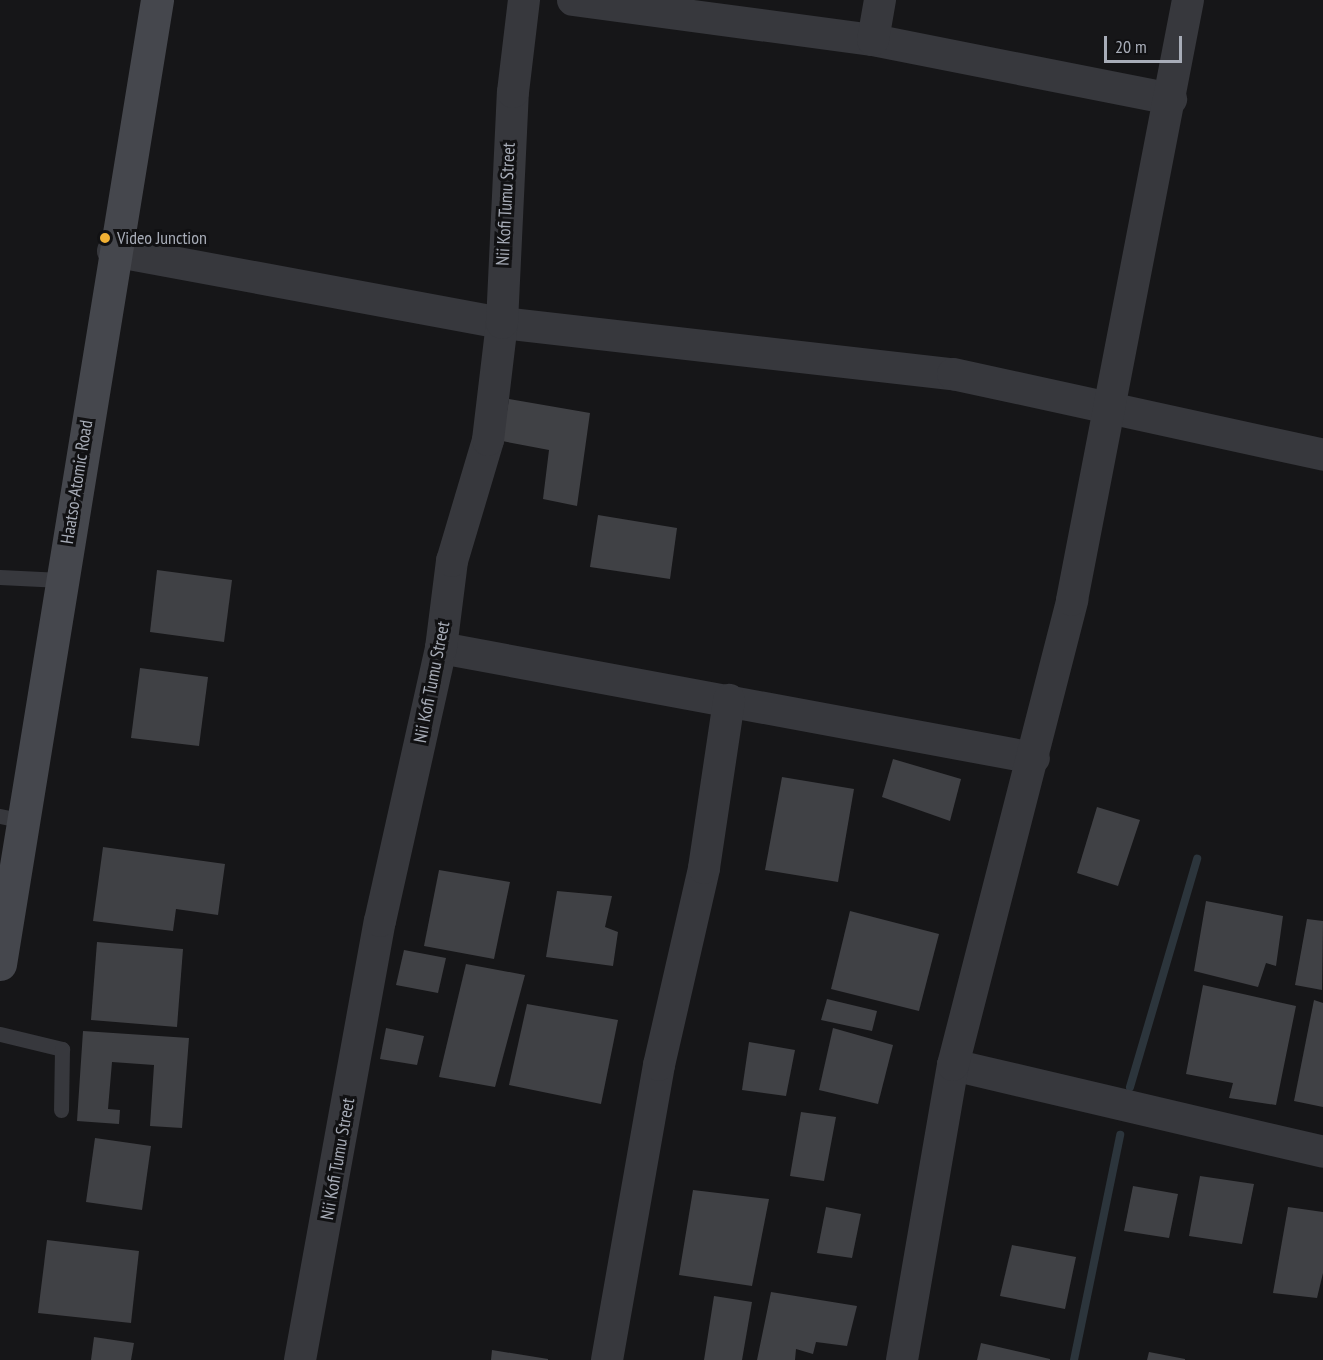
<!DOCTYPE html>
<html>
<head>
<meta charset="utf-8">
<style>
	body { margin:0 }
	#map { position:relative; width:1323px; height:1360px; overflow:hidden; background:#161618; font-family:"PT Sans Narrow",sans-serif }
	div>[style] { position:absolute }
	.stream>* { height:8px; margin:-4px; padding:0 4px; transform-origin:4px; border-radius:4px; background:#2c353c }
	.building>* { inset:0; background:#404145 }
	.lane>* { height:15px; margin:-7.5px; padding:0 7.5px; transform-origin:7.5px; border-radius:7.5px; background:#37383d }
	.street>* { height:32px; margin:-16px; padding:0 16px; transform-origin:16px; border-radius:16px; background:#37383d }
	.secondary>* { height:33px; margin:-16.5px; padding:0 16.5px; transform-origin:16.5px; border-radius:16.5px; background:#45474d }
	.dots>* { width:16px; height:16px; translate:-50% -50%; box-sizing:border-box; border:3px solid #111113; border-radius:50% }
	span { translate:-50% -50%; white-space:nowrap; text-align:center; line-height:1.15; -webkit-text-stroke:6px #111113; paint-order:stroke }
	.street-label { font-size:18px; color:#a8adb8 }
	.poi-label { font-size:18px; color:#a8adb8 }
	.left { translate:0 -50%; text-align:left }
	.scale { position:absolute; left:1104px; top:36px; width:78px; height:27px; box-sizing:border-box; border:3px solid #a8adb8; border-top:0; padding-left:8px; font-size:18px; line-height:21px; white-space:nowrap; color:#a8adb8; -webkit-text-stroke:4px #111113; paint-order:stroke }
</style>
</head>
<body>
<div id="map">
	<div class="stream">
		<div style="left:1130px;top:1087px;width:238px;rotate:-73.6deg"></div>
		<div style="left:1074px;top:1360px;width:230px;rotate:-78.4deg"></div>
	</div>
	<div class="building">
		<div style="clip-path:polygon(509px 399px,590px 413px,577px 506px,543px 499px,549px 450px,502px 441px)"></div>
		<div style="clip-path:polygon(598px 515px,677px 528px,670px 579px,590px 567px)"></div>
		<div style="clip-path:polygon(157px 570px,232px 580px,224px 642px,150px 632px)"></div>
		<div style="clip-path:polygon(140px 668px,208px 677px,199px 746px,131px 738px)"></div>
		<div style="clip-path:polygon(893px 759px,961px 779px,950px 821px,882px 797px)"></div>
		<div style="clip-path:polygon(782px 777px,854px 789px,838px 882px,765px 870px)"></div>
		<div style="clip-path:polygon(1097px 807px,1140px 820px,1118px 886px,1077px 873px)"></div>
		<div style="clip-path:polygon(103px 847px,225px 864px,218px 915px,176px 909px,173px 931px,93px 921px)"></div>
		<div style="clip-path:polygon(439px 870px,510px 882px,494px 959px,424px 946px)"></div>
		<div style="clip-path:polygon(557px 891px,612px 896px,605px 927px,618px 932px,613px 966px,546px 957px)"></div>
		<div style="clip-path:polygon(1206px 901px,1283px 916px,1276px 966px,1266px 963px,1258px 987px,1194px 971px)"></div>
		<div style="clip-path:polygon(850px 911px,939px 934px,919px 1011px,831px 989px)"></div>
		<div style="clip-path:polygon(1307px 919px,1323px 921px,1322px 990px,1295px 985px)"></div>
		<div style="clip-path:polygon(97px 942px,183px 949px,177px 1027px,91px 1020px)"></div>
		<div style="clip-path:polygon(404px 950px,446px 958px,438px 993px,396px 985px)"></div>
		<div style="clip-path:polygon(466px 964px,525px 975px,495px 1087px,439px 1077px)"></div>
		<div style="clip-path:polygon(1203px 985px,1296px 1006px,1276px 1105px,1229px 1098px,1233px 1083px,1186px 1074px)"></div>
		<div style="clip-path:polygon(827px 999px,877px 1011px,872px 1031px,821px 1020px)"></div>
		<div style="clip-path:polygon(1314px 1000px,1323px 1003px,1323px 1107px,1294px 1101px)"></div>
		<div style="clip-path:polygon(527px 1004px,618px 1020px,601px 1104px,509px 1085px)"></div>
		<div style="clip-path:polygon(386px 1028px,424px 1036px,417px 1065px,380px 1059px)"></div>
		<div style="clip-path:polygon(833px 1028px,893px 1045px,878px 1104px,819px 1090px)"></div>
		<div style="clip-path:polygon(83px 1031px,189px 1038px,182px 1128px,150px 1126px,154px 1065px,112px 1062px,108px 1109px,120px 1110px,119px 1124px,77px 1121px)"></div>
		<div style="clip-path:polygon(749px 1042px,795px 1050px,786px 1096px,742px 1090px)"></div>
		<div style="clip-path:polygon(801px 1112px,836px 1117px,824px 1181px,790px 1176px)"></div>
		<div style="clip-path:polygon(95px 1138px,151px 1146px,142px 1210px,86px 1202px)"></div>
		<div style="clip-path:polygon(1200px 1176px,1254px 1184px,1242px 1244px,1189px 1236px)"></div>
		<div style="clip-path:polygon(1133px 1186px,1178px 1194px,1169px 1238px,1124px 1231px)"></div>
		<div style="clip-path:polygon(693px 1190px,769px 1199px,752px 1286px,679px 1275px)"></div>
		<div style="clip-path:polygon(826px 1207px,861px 1214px,852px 1258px,817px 1253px)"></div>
		<div style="clip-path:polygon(1288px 1207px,1323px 1212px,1323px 1273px,1317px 1298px,1273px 1293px)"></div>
		<div style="clip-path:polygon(47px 1240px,139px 1251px,131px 1323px,38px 1313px)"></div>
		<div style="clip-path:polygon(1012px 1245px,1076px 1257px,1065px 1309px,1000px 1296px)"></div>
		<div style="clip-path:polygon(771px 1292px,857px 1306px,847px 1346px,816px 1342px,813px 1354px,796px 1349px,795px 1360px,757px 1360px)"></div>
		<div style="clip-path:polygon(714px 1296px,752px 1302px,742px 1360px,704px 1360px)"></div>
		<div style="clip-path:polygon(94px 1337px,134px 1343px,131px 1360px,91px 1360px)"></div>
		<div style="clip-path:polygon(981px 1343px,1050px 1359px,1050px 1360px,977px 1360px)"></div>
		<div style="clip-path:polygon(492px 1350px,548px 1359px,548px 1360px,491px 1360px)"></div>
		<div style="clip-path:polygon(1149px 1352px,1185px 1359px,1185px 1360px,1147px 1360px)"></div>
	</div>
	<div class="lane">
		<div style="left:0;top:577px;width:61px;rotate:2.8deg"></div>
		<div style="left:0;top:816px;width:24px;rotate:12deg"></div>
		<div style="left:0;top:1034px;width:64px;rotate:13.6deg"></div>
		<div style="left:62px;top:1049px;width:61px;rotate:90.9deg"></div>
	</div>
	<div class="street">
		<div style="left:573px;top:0;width:303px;rotate:7.6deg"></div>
		<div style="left:873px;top:40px;width:304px;rotate:11.2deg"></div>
		<div style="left:873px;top:40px;width:41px;rotate:-80.1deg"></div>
		<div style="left:113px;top:251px;width:396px;rotate:10.5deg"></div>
		<div style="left:502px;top:323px;width:454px;rotate:6.5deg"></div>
		<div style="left:953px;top:374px;width:379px;rotate:12.3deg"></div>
		<div style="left:441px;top:648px;width:603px;rotate:10.51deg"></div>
		<div style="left:953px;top:1065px;width:380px;rotate:13.2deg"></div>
		<div style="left:300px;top:1360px;width:446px;rotate:-79.7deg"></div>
		<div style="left:380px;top:921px;width:280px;rotate:-77.4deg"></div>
		<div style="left:441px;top:648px;width:88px;rotate:-82.8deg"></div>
		<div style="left:452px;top:561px;width:126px;rotate:-73.4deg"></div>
		<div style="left:488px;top:440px;width:118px;rotate:-83.2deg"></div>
		<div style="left:502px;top:323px;width:231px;rotate:-87.3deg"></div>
		<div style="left:513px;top:92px;width:93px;rotate:-83.2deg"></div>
		<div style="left:607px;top:1360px;width:300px;rotate:-80deg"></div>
		<div style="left:659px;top:1065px;width:202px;rotate:-77.1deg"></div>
		<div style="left:704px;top:868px;width:170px;rotate:-81.5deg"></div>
		<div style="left:902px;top:1360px;width:299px;rotate:-80.2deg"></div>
		<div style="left:953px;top:1065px;width:480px;rotate:-75.6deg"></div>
		<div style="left:1072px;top:600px;width:611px;rotate:-79.06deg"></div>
	</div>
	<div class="secondary">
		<div style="left:0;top:964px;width:977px;rotate:-80.75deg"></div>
	</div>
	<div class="dots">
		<div style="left:105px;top:238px;background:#f2b134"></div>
	</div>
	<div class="street-label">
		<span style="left:506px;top:204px;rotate:-87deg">Nii Kofi Tumu Street</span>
		<span style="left:77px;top:482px;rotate:-81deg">Haatso-Atomic Road</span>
		<span style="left:432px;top:682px;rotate:-79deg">Nii Kofi Tumu Street</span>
		<span style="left:338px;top:1159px;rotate:-80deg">Nii Kofi Tumu Street</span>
	</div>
	<div class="poi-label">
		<span class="left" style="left:117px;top:238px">Video Junction</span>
	</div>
	<div class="scale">20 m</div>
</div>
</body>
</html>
